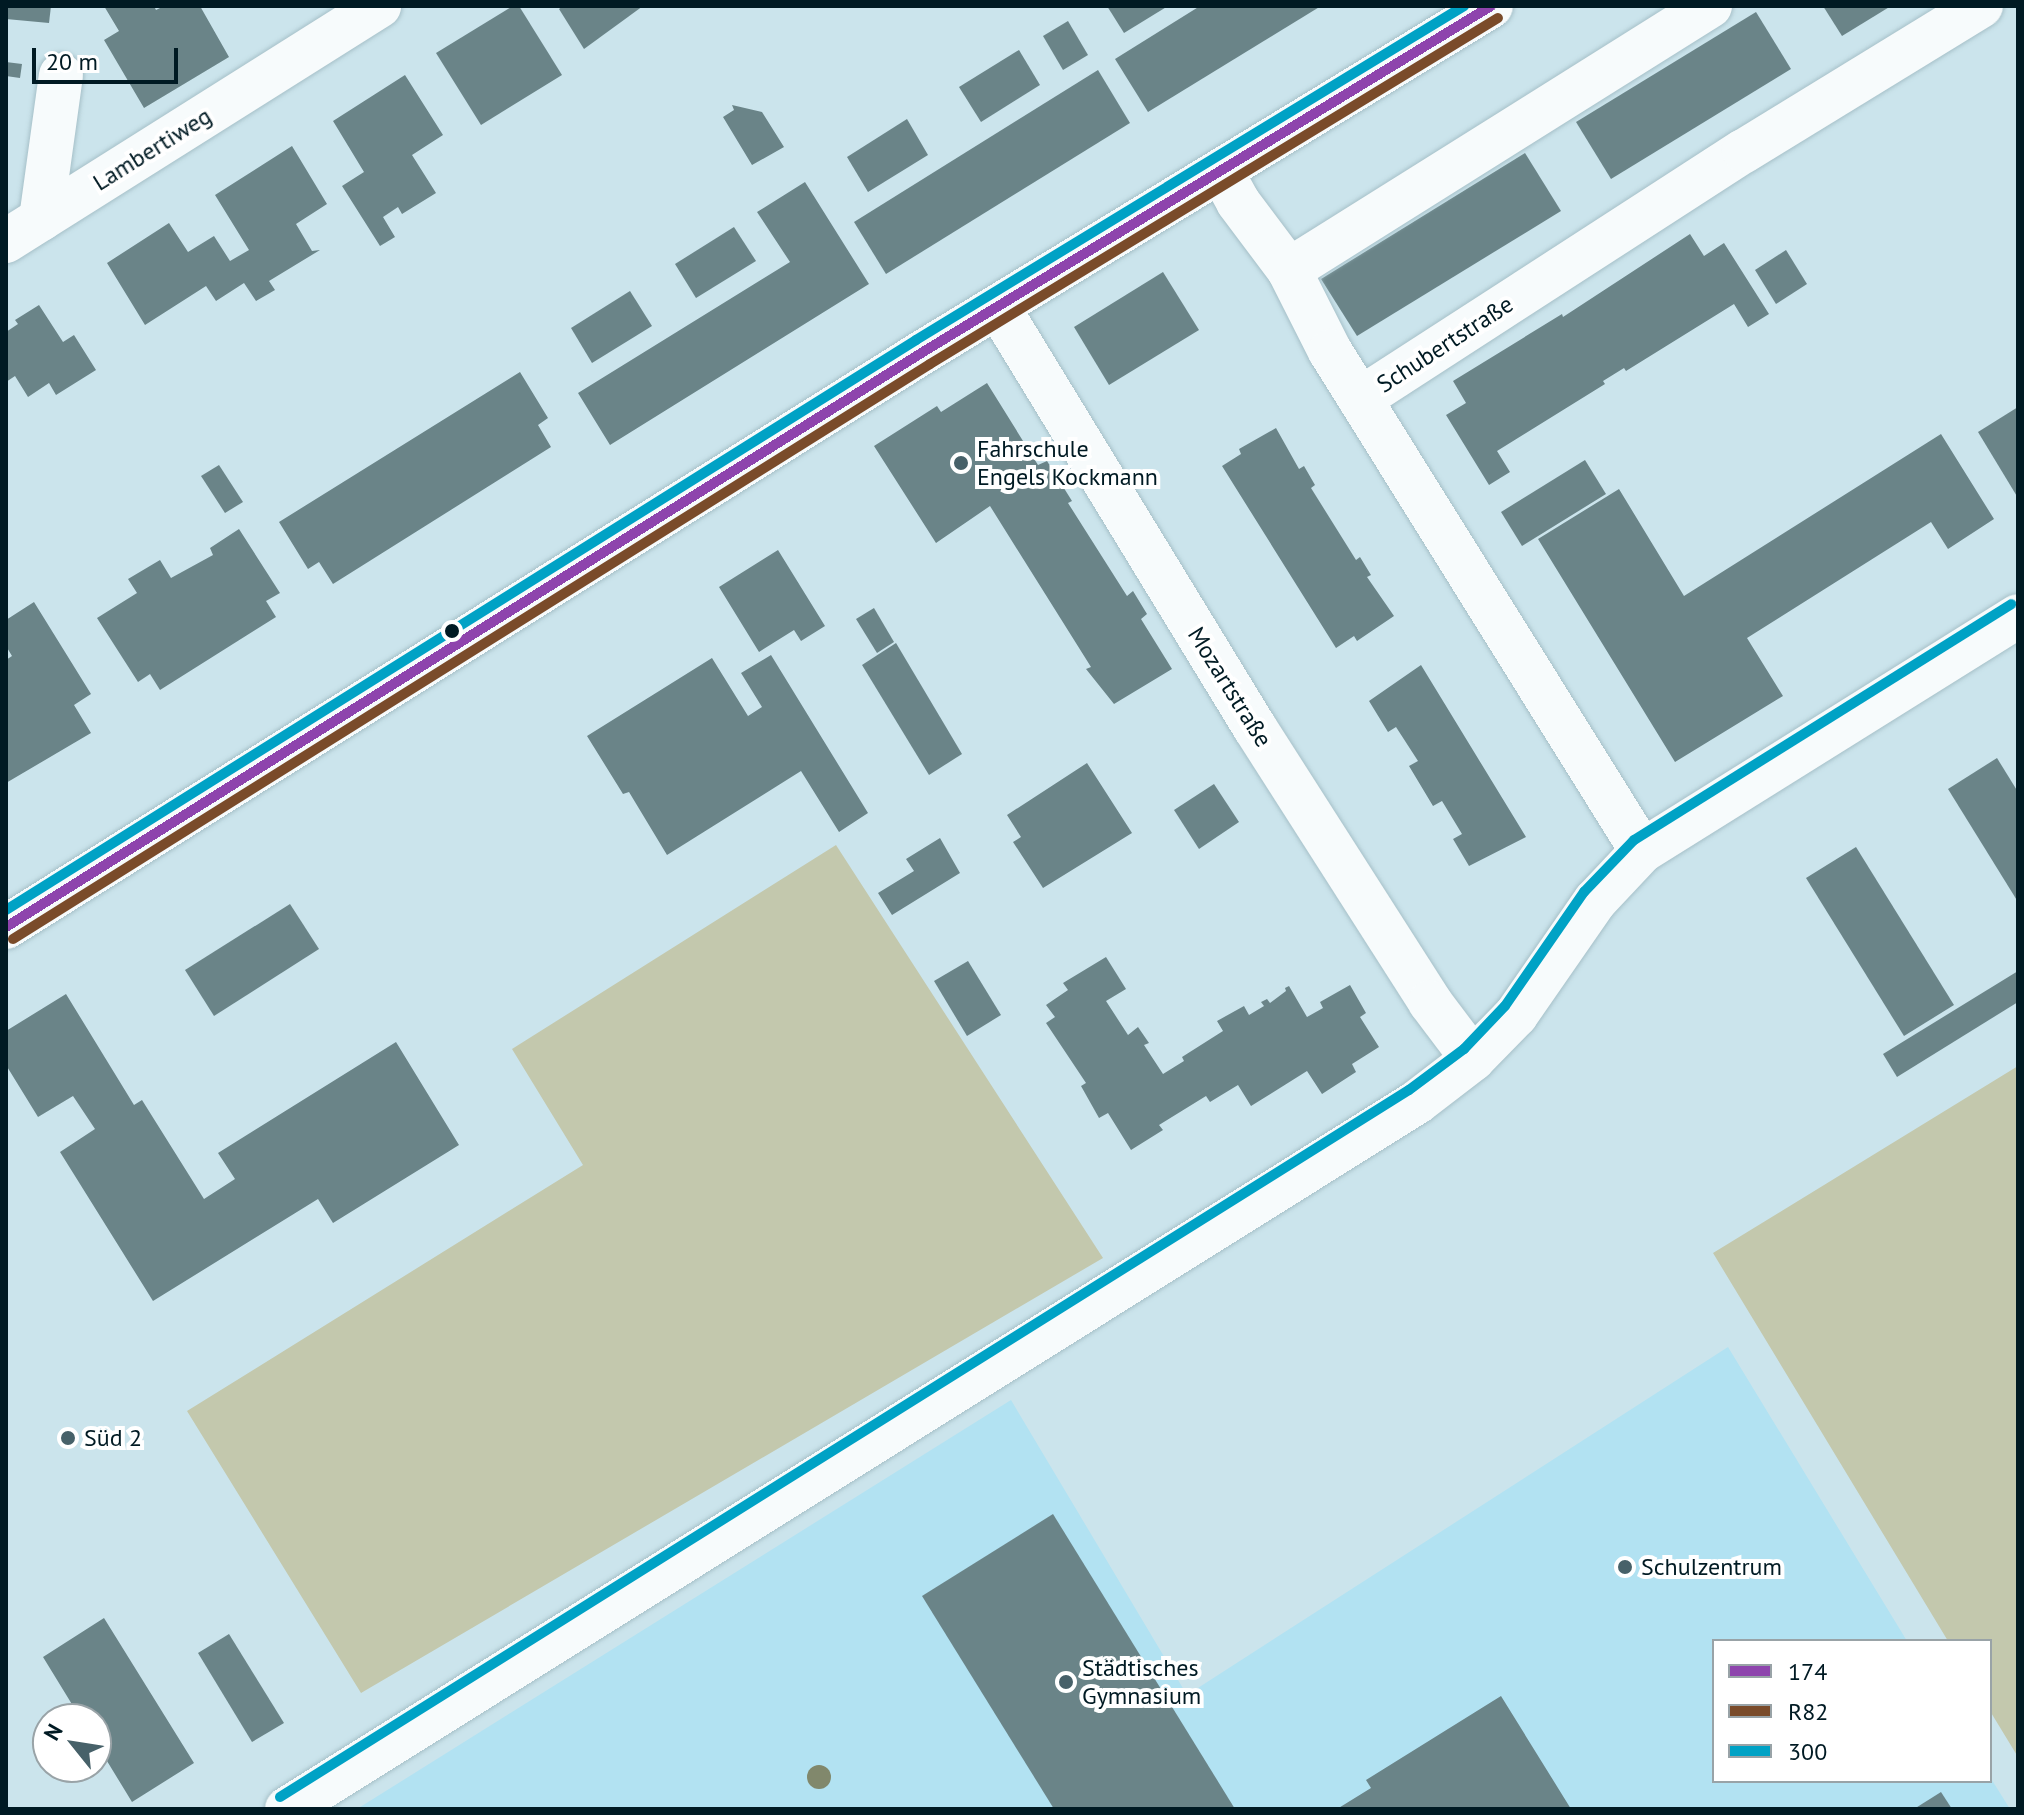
<!DOCTYPE html>
<html>
<head>
<meta charset="utf-8">
<style>
	body { margin:0 }
	#map { position:relative; width:2024px; height:1815px; overflow:hidden; background:#cbe4ec; font-family:"PT Sans",sans-serif }
	div>[style] { position:absolute }
	.built>* { inset:0; background:#b2e2f2 }
	.green>* { inset:0; background:#c3c8ad }
	.building>* { inset:0; background:#6a8488 }
	.roads { filter:drop-shadow(0 0 2px #a6c0c8) drop-shadow(0 0 2px #a6c0c8) }
	.minor>* { height:44px; margin:-22px; padding:0 22px; transform-origin:22px; border-radius:22px; background:#f7fbfc }
	.bus-1>* { height:10px; margin:-5px; padding:0 5px; transform-origin:5px; border-radius:5px; background:#8e44ad }
	.bus-2>* { height:10px; margin:-5px; padding:0 5px; transform-origin:5px; border-radius:5px; background:#7a4b2a }
	.bus-3>* { height:10px; margin:-5px; padding:0 5px; transform-origin:5px; border-radius:5px; background:#00a2c5 }
	.trees>* { width:24px; height:24px; margin:-12px; border-radius:50%; background:#81886c }
	.dots>* { width:22px; height:22px; translate:-50% -50%; box-sizing:border-box; border:4px solid #fff; border-radius:50% }
	span { translate:-50% -50%; white-space:nowrap; text-align:center; line-height:1.15; -webkit-text-stroke:8px #fff; paint-order:stroke }
	.street-label { font-size:24px; color:#001a23 }
	.poi-label { font-size:24px; color:#001a23 }
	.left { translate:0 -50%; text-align:left }
	.frame { position:absolute; inset:0; border:8px solid #001a23; pointer-events:none }
	.legend { position:absolute; left:1712px; top:1639px; width:280px; height:144px; box-sizing:border-box; background:#fff; border:2px solid #99a3a7; margin:0; padding:10px 14px; list-style:none; font-size:24px; color:#001a23 }
	.legend li { display:flex; align-items:center; gap:16px; height:40px }
	.legend b { width:40px; border:2px solid #99a3a7 }
	.north { position:absolute; left:32px; top:1703px; width:80px; height:80px; box-sizing:border-box; background:#fff; border:2px solid #99a3a7; border-radius:50%; rotate:300deg; font-size:22px; font-weight:700; line-height:32px; text-align:center; color:#001a23 }
	.north::after { content:''; display:block; margin:auto; width:28px; height:36px; background:#476169; clip-path:polygon(50% 0,100% 100%,50% 72%,0 100%) }
	.scale { position:absolute; left:32px; top:48px; width:146px; height:36px; box-sizing:border-box; border:4px solid #001a23; border-top:0; padding-left:10px; font-size:24px; line-height:28px; white-space:nowrap; color:#001a23; -webkit-text-stroke:6px #fff; paint-order:stroke }
</style>
</head>
<body>
<div id="map">
	<div class="built">
		<div style="clip-path:polygon(1728px 1347px,1907px 1641px,1714px 1641px,1714px 1781px,1990px 1781px,1990px 1777px,2010px 1809px,357px 1809px,1011px 1400px,1187px 1695px)"></div>
	</div>
	<div class="green">
		<div style="clip-path:polygon(836px 845px,1103px 1258px,361px 1693px,187px 1411px,583px 1165px,512px 1049px)"></div>
		<div style="clip-path:polygon(2018px 1066px,2018px 1757px,1990px 1711px,1990px 1641px,1948px 1641px,1713px 1253px)"></div>
	</div>
	<div class="building">
		<div style="clip-path:polygon(8px 6px,51px 6px,49px 23px,6px 19px)"></div>
		<div style="clip-path:polygon(104px 6px,154px 6px,156px 10px,164px 6px,200px 6px,229px 57px,144px 108px,104px 40px,119px 31px)"></div>
		<div style="clip-path:polygon(513px 6px,519px 6px,562px 75px,481px 125px,436px 53px)"></div>
		<div style="clip-path:polygon(563px 6px,643px 6px,584px 49px,559px 9px)"></div>
		<div style="clip-path:polygon(1107px 6px,1168px 6px,1124px 33px)"></div>
		<div style="clip-path:polygon(1200px 6px,1321px 6px,1148px 112px,1115px 59px)"></div>
		<div style="clip-path:polygon(1823px 6px,1891px 6px,1842px 36px)"></div>
		<div style="clip-path:polygon(1756px 12px,1791px 69px,1611px 179px,1576px 122px)"></div>
		<div style="clip-path:polygon(1068px 21px,1088px 55px,1063px 70px,1043px 36px)"></div>
		<div style="clip-path:polygon(1019px 50px,1040px 85px,981px 122px,959px 87px)"></div>
		<div style="clip-path:polygon(6px 62px,22px 64px,20px 78px,6px 76px)"></div>
		<div style="clip-path:polygon(1098px 70px,1130px 123px,886px 274px,854px 222px)"></div>
		<div style="clip-path:polygon(405px 75px,443px 135px,412px 155px,436px 193px,402px 214px,398px 207px,383px 217px,395px 237px,380px 246px,342px 186px,364px 172px,333px 121px)"></div>
		<div style="clip-path:polygon(732px 105px,762px 112px,784px 147px,752px 165px,723px 117px,734px 110px)"></div>
		<div style="clip-path:polygon(907px 119px,928px 155px,868px 192px,847px 157px)"></div>
		<div style="clip-path:polygon(292px 146px,327px 204px,296px 224px,312px 251px,320px 250px,269px 281px,275px 290px,256px 301px,244px 283px,216px 301px,206px 286px,145px 325px,107px 263px,169px 223px,188px 252px,214px 236px,230px 261px,249px 250px,215px 195px)"></div>
		<div style="clip-path:polygon(1525px 153px,1561px 211px,1357px 336px,1321px 279px)"></div>
		<div style="clip-path:polygon(805px 182px,869px 284px,610px 445px,578px 393px,790px 262px,757px 212px)"></div>
		<div style="clip-path:polygon(734px 227px,756px 261px,696px 298px,675px 264px)"></div>
		<div style="clip-path:polygon(1690px 234px,1704px 256px,1724px 243px,1769px 314px,1748px 327px,1734px 304px,1626px 371px,1624px 368px,1603px 381px,1605px 384px,1497px 451px,1510px 472px,1489px 485px,1446px 415px,1466px 403px,1453px 381px,1562px 314px,1563px 317px)"></div>
		<div style="clip-path:polygon(1786px 250px,1807px 284px,1776px 304px,1755px 270px)"></div>
		<div style="clip-path:polygon(1163px 272px,1199px 330px,1109px 385px,1074px 327px)"></div>
		<div style="clip-path:polygon(630px 291px,652px 326px,592px 363px,571px 328px)"></div>
		<div style="clip-path:polygon(39px 305px,63px 342px,74px 335px,96px 370px,56px 395px,49px 383px,28px 397px,15px 376px,6px 382px,6px 332px,18px 324px,15px 320px)"></div>
		<div style="clip-path:polygon(520px 372px,548px 418px,538px 425px,551px 447px,333px 584px,319px 562px,308px 569px,279px 522px)"></div>
		<div style="clip-path:polygon(987px 383px,1038px 465px,1047px 461px,1072px 501px,1068px 503px,1127px 596px,1133px 591px,1147px 614px,1141px 619px,1172px 669px,1114px 704px,1086px 669px,1091px 667px,990px 506px,936px 543px,874px 446px,937px 406px,941px 412px)"></div>
		<div style="clip-path:polygon(2018px 407px,2018px 498px,1978px 432px)"></div>
		<div style="clip-path:polygon(1276px 428px,1299px 469px,1304px 466px,1315px 485px,1311px 488px,1356px 560px,1360px 557px,1371px 575px,1367px 577px,1394px 616px,1357px 641px,1354px 636px,1336px 648px,1222px 466px,1241px 454px,1239px 449px)"></div>
		<div style="clip-path:polygon(1941px 434px,1994px 519px,1948px 549px,1931px 522px,1747px 638px,1783px 696px,1675px 762px,1538px 539px,1619px 489px,1684px 596px)"></div>
		<div style="clip-path:polygon(1585px 460px,1606px 494px,1522px 546px,1501px 512px)"></div>
		<div style="clip-path:polygon(219px 465px,243px 502px,225px 513px,201px 476px)"></div>
		<div style="clip-path:polygon(239px 529px,280px 593px,266px 601px,276px 617px,160px 690px,150px 674px,138px 682px,97px 618px,137px 593px,128px 579px,160px 560px,171px 578px,213px 555px,210px 548px)"></div>
		<div style="clip-path:polygon(778px 550px,825px 626px,801px 641px,794px 630px,759px 652px,719px 587px)"></div>
		<div style="clip-path:polygon(34px 602px,91px 694px,74px 705px,91px 733px,6px 783px,6px 660px,12px 656px,6px 646px,6px 620px)"></div>
		<div style="clip-path:polygon(874px 608px,894px 642px,877px 653px,856px 619px)"></div>
		<div style="clip-path:polygon(896px 643px,962px 754px,929px 775px,862px 665px)"></div>
		<div style="clip-path:polygon(771px 655px,868px 813px,839px 832px,801px 771px,667px 855px,629px 792px,623px 794px,587px 736px,712px 658px,748px 716px,762px 707px,741px 673px)"></div>
		<div style="clip-path:polygon(1421px 665px,1526px 837px,1469px 866px,1453px 839px,1462px 834px,1442px 801px,1433px 806px,1409px 766px,1418px 761px,1396px 727px,1388px 732px,1369px 701px)"></div>
		<div style="clip-path:polygon(1997px 758px,2018px 792px,2018px 902px,1948px 789px)"></div>
		<div style="clip-path:polygon(1087px 763px,1132px 833px,1043px 888px,1013px 842px,1021px 837px,1007px 815px)"></div>
		<div style="clip-path:polygon(1214px 784px,1239px 822px,1199px 849px,1174px 810px)"></div>
		<div style="clip-path:polygon(940px 838px,960px 873px,892px 915px,878px 893px,914px 871px,906px 859px)"></div>
		<div style="clip-path:polygon(1856px 847px,1954px 1005px,1904px 1036px,1806px 878px)"></div>
		<div style="clip-path:polygon(290px 904px,319px 949px,214px 1016px,185px 970px)"></div>
		<div style="clip-path:polygon(1106px 957px,1126px 989px,1106px 1001px,1128px 1035px,1138px 1027px,1149px 1043px,1144px 1045px,1163px 1074px,1184px 1061px,1182px 1057px,1223px 1031px,1217px 1021px,1244px 1006px,1249px 1015px,1264px 1006px,1261px 1002px,1267px 999px,1270px 1003px,1286px 991px,1285px 988px,1289px 986px,1307px 1017px,1323px 1008px,1320px 1002px,1350px 985px,1366px 1013px,1360px 1017px,1379px 1047px,1352px 1064px,1356px 1072px,1322px 1094px,1307px 1071px,1251px 1106px,1238px 1085px,1210px 1102px,1206px 1096px,1159px 1125px,1163px 1130px,1131px 1150px,1108px 1113px,1099px 1118px,1081px 1086px,1086px 1083px,1046px 1023px,1055px 1017px,1046px 1005px,1068px 990px,1063px 983px)"></div>
		<div style="clip-path:polygon(968px 961px,1001px 1015px,967px 1036px,934px 981px)"></div>
		<div style="clip-path:polygon(2018px 971px,2018px 1002px,1897px 1077px,1883px 1054px)"></div>
		<div style="clip-path:polygon(66px 994px,134px 1105px,142px 1100px,204px 1199px,235px 1179px,218px 1153px,396px 1042px,459px 1145px,333px 1223px,318px 1199px,153px 1301px,60px 1152px,95px 1129px,73px 1096px,38px 1117px,6px 1065px,6px 1031px)"></div>
		<div style="clip-path:polygon(1053px 1514px,1235px 1809px,1054px 1809px,922px 1596px)"></div>
		<div style="clip-path:polygon(104px 1618px,194px 1763px,132px 1802px,96px 1743px,96px 1719px,81px 1719px,43px 1657px)"></div>
		<div style="clip-path:polygon(229px 1634px,284px 1723px,252px 1742px,198px 1653px)"></div>
		<div style="clip-path:polygon(1501px 1696px,1571px 1809px,1337px 1809px,1371px 1788px,1366px 1780px)"></div>
		<div style="clip-path:polygon(1941px 1792px,1952px 1809px,1914px 1809px)"></div>
	</div>
	<div class="roads">
		<div class="minor">
			<div style="left:1221px;top:171px;width:35px;rotate:61deg"></div>
			<div style="left:1238px;top:202px;width:85px;rotate:53.1deg"></div>
			<div style="left:1289px;top:270px;width:91px;rotate:63.2deg"></div>
			<div style="left:1330px;top:351px;width:589px;rotate:58.04deg"></div>
			<div style="left:41px;top:219px;width:145px;rotate:-82.1deg"></div>
			<div style="left:6px;top:241px;width:441px;rotate:-32.2deg"></div>
			<div style="left:1289px;top:270px;width:497px;rotate:-32.1deg"></div>
			<div style="left:998px;top:307px;width:493px;rotate:58.6deg"></div>
			<div style="left:1255px;top:728px;width:325px;rotate:57.4deg"></div>
			<div style="left:1430px;top:1002px;width:71px;rotate:53deg"></div>
			<div style="left:1360px;top:399px;width:457px;rotate:-32.9deg"></div>
			<div style="left:1744px;top:151px;width:278px;rotate:-31.5deg"></div>
			<div style="left:6px;top:927px;width:1082px;rotate:-32.09deg"></div>
			<div style="left:923px;top:352px;width:665px;rotate:-31.35deg"></div>
			<div style="left:287px;top:1809px;width:1333px;rotate:-32.03deg"></div>
			<div style="left:1417px;top:1102px;width:71px;rotate:-37.5deg"></div>
			<div style="left:1473px;top:1059px;width:62px;rotate:-45.7deg"></div>
			<div style="left:1516px;top:1015px;width:139px;rotate:-55.3deg"></div>
			<div style="left:1595px;top:901px;width:69px;rotate:-46.8deg"></div>
			<div style="left:1642px;top:851px;width:443px;rotate:-32deg"></div>
		</div>
	</div>
	<div class="bus-1">
		<div style="left:6px;top:927px;width:1082px;rotate:-32.09deg"></div>
		<div style="left:923px;top:352px;width:665px;rotate:-31.35deg"></div>
	</div>
	<div class="bus-2">
		<div style="left:13px;top:939px;width:1082px;rotate:-32.09deg"></div>
		<div style="left:930px;top:364px;width:665px;rotate:-31.35deg"></div>
	</div>
	<div class="bus-3">
		<div style="left:6px;top:910px;width:1074px;rotate:-32.06deg"></div>
		<div style="left:916px;top:340px;width:642px;rotate:-31.36deg"></div>
		<div style="left:280px;top:1797px;width:1332px;rotate:-32.06deg"></div>
		<div style="left:1409px;top:1090px;width:69px;rotate:-36.7deg"></div>
		<div style="left:1464px;top:1049px;width:59px;rotate:-46.4deg"></div>
		<div style="left:1505px;top:1006px;width:139px;rotate:-55.3deg"></div>
		<div style="left:1584px;top:892px;width:72px;rotate:-46.1deg"></div>
		<div style="left:1634px;top:840px;width:445px;rotate:-32deg"></div>
	</div>
	<div class="trees">
		<div style="left:819px;top:1777px"></div>
	</div>
	<div class="dots">
		<div style="left:961px;top:463px;background:#476169"></div>
		<div style="left:452px;top:631px;background:#001a23"></div>
		<div style="left:68px;top:1438px;background:#476169"></div>
		<div style="left:1625px;top:1567px;background:#476169"></div>
		<div style="left:1066px;top:1682px;background:#476169"></div>
	</div>
	<div class="street-label">
		<span style="left:152px;top:149px;rotate:-32deg">Lambertiweg</span>
		<span style="left:1445px;top:344px;rotate:-33deg">Schubertstraße</span>
		<span style="left:1230px;top:687px;rotate:58deg">Mozartstraße</span>
	</div>
	<div class="poi-label">
		<span class="left" style="left:977px;top:463px">Fahrschule<br>Engels Kockmann</span>
		<span class="left" style="left:84px;top:1438px">Süd 2</span>
		<span class="left" style="left:1641px;top:1567px">Schulzentrum</span>
		<span class="left" style="left:1082px;top:1682px">Städtisches<br>Gymnasium</span>
	</div>
	<div class="frame"></div>
	<ul class="legend">
	<li><b style="height:10px;background:#8e44ad"></b>174</li>
	<li><b style="height:10px;background:#7a4b2a"></b>R82</li>
	<li><b style="height:10px;background:#00a2c5"></b>300</li>
	</ul>
	<div class="north">N</div>
	<div class="scale">20 m</div>
</div>
</body>
</html>
